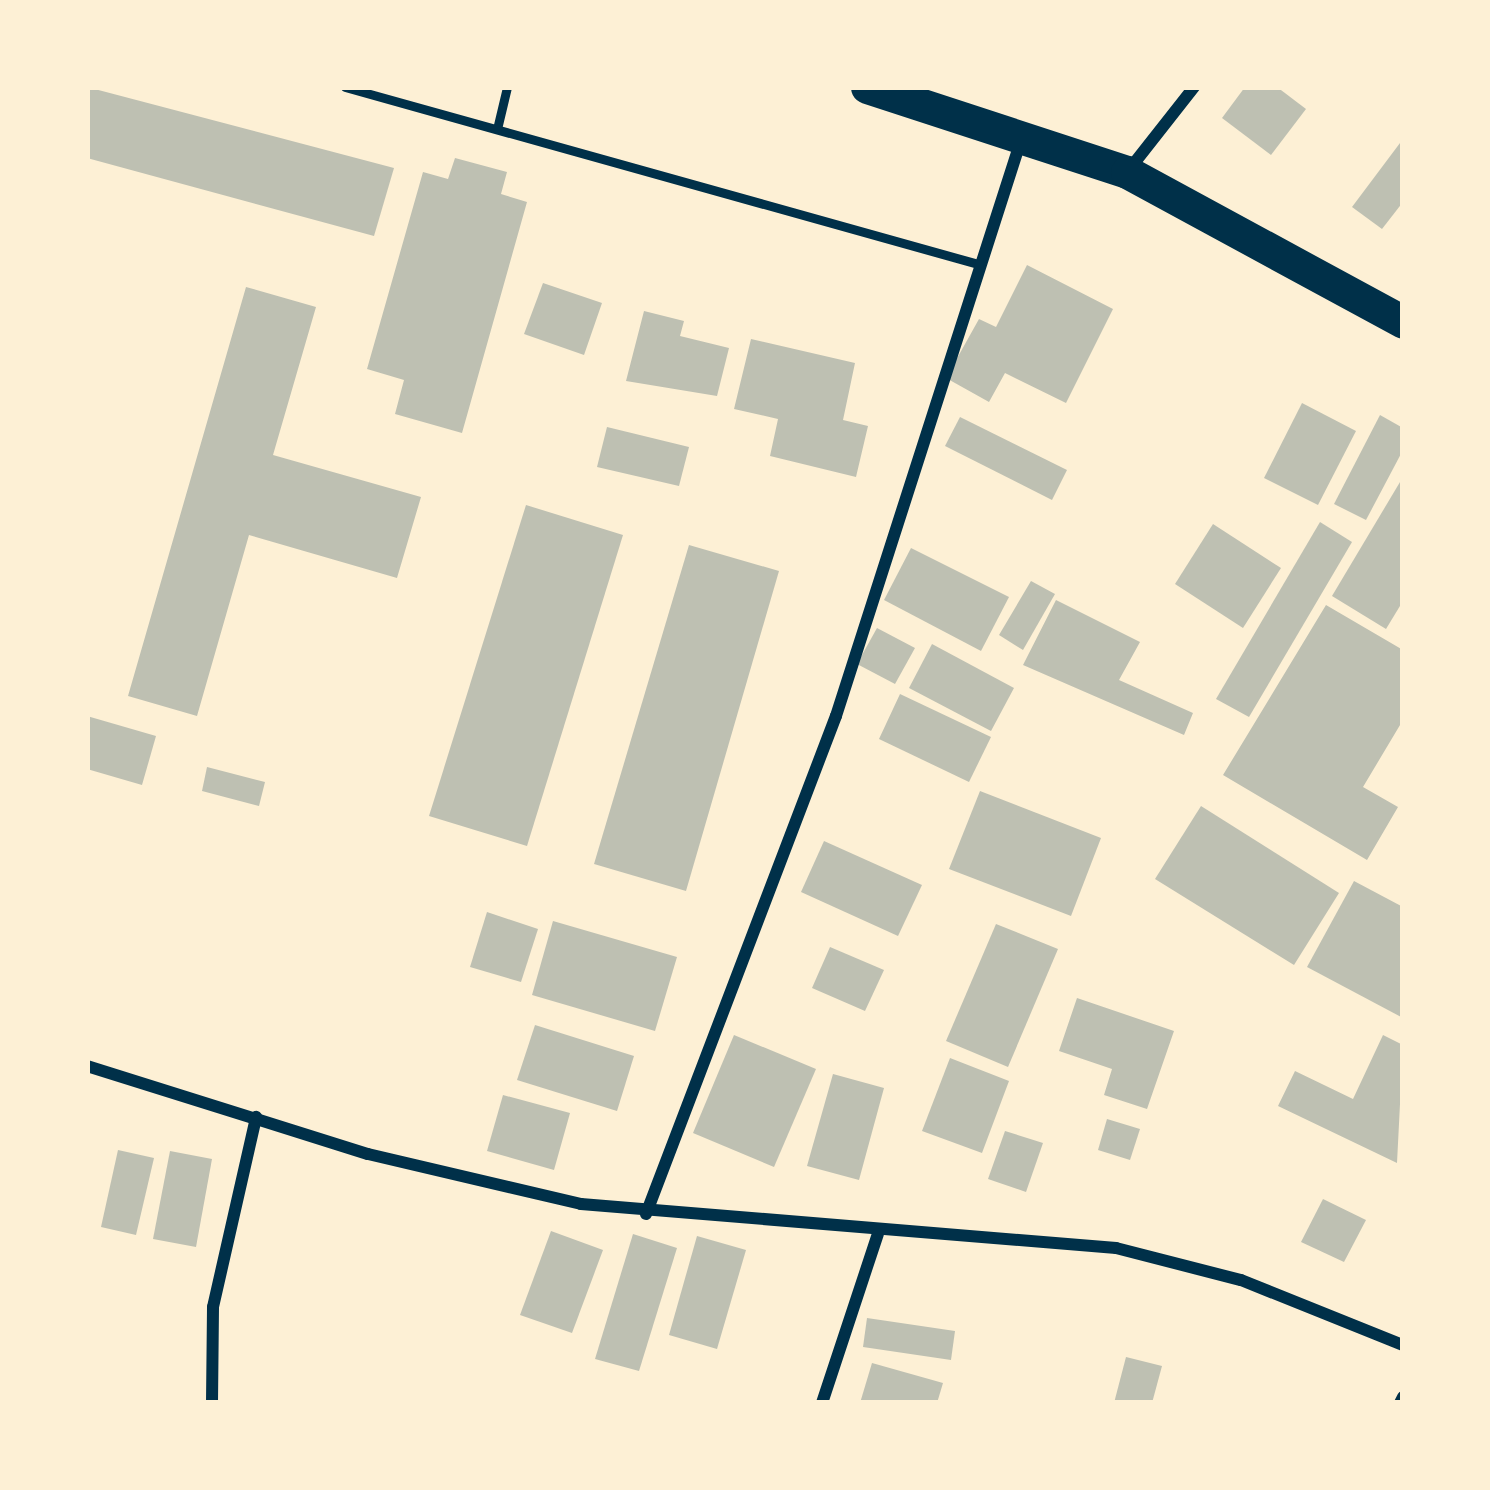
<!DOCTYPE html>
<html>
<head>
<meta charset="utf-8">
<style>
	body { margin:0 }
	#map { position:relative; width:1490px; height:1490px; overflow:hidden; background:#fdf0d5; font-family:"Asap Condensed",sans-serif }
	div>[style] { position:absolute }
	.building>* { inset:0; background:#bec0b2 }
	.service>* { height:9px; margin:-4.5px; padding:0 4.5px; transform-origin:4.5px; border-radius:4.5px; background:#003049 }
	.minor>* { height:12px; margin:-6px; padding:0 6px; transform-origin:6px; border-radius:6px; background:#003049 }
	.trunk>* { height:33px; margin:-16.5px; padding:0 16.5px; transform-origin:16.5px; border-radius:16.5px; background:#003049 }
	span { translate:-50% -50%; white-space:nowrap; text-align:center; line-height:1.15; -webkit-text-stroke:9px #fdf0d5; paint-order:stroke }
	.frame { position:absolute; inset:0; border:90px solid #fdf0d5; pointer-events:none }
</style>
</head>
<body>
<div id="map">
	<div class="building">
		<div style="clip-path:polygon(87px 87px,394px 168px,374px 236px,87px 158px)"></div>
		<div style="clip-path:polygon(1245px 87px,1277px 87px,1306px 109px,1271px 155px,1222px 118px)"></div>
		<div style="clip-path:polygon(1403px 139px,1403px 202px,1382px 229px,1352px 207px)"></div>
		<div style="clip-path:polygon(455px 158px,507px 172px,501px 194px,527px 202px,462px 433px,395px 414px,404px 380px,367px 369px,423px 172px,448px 179px)"></div>
		<div style="clip-path:polygon(1027px 265px,1113px 309px,1066px 403px,1005px 373px,989px 402px,946px 378px,979px 319px,996px 327px)"></div>
		<div style="clip-path:polygon(543px 283px,602px 303px,584px 355px,524px 334px)"></div>
		<div style="clip-path:polygon(246px 287px,316px 307px,273px 455px,421px 497px,397px 578px,249px 535px,197px 716px,128px 696px)"></div>
		<div style="clip-path:polygon(644px 311px,684px 321px,680px 336px,729px 348px,717px 396px,626px 381px)"></div>
		<div style="clip-path:polygon(751px 339px,855px 363px,843px 420px,868px 426px,856px 477px,770px 456px,778px 419px,734px 409px)"></div>
		<div style="clip-path:polygon(1302px 403px,1356px 431px,1318px 505px,1264px 478px)"></div>
		<div style="clip-path:polygon(1380px 415px,1403px 428px,1403px 450px,1366px 520px,1334px 504px)"></div>
		<div style="clip-path:polygon(960px 417px,1067px 470px,1052px 500px,945px 446px)"></div>
		<div style="clip-path:polygon(607px 427px,689px 447px,679px 486px,597px 467px)"></div>
		<div style="clip-path:polygon(1403px 477px,1403px 601px,1386px 629px,1332px 596px)"></div>
		<div style="clip-path:polygon(526px 505px,623px 535px,527px 846px,429px 816px)"></div>
		<div style="clip-path:polygon(1320px 522px,1352px 542px,1249px 717px,1216px 699px)"></div>
		<div style="clip-path:polygon(1213px 524px,1281px 568px,1243px 628px,1175px 584px)"></div>
		<div style="clip-path:polygon(689px 545px,779px 571px,686px 891px,594px 864px)"></div>
		<div style="clip-path:polygon(911px 548px,1009px 597px,981px 651px,884px 600px)"></div>
		<div style="clip-path:polygon(1031px 581px,1055px 594px,1023px 650px,999px 635px)"></div>
		<div style="clip-path:polygon(1056px 600px,1140px 642px,1119px 680px,1193px 713px,1184px 735px,1023px 665px)"></div>
		<div style="clip-path:polygon(1326px 605px,1403px 650px,1403px 720px,1363px 787px,1398px 807px,1367px 860px,1223px 775px)"></div>
		<div style="clip-path:polygon(877px 628px,915px 648px,895px 684px,857px 664px)"></div>
		<div style="clip-path:polygon(932px 644px,1014px 688px,991px 731px,909px 688px)"></div>
		<div style="clip-path:polygon(900px 694px,991px 737px,969px 782px,879px 739px)"></div>
		<div style="clip-path:polygon(87px 716px,156px 736px,142px 785px,87px 769px)"></div>
		<div style="clip-path:polygon(207px 767px,265px 782px,259px 806px,202px 791px)"></div>
		<div style="clip-path:polygon(980px 791px,1101px 838px,1071px 916px,949px 869px)"></div>
		<div style="clip-path:polygon(1201px 806px,1339px 893px,1294px 965px,1155px 879px)"></div>
		<div style="clip-path:polygon(824px 841px,922px 885px,898px 936px,801px 892px)"></div>
		<div style="clip-path:polygon(1354px 881px,1403px 907px,1403px 1018px,1307px 967px)"></div>
		<div style="clip-path:polygon(487px 912px,538px 929px,521px 982px,470px 967px)"></div>
		<div style="clip-path:polygon(553px 921px,677px 957px,655px 1031px,532px 995px)"></div>
		<div style="clip-path:polygon(996px 924px,1058px 949px,1008px 1067px,946px 1041px)"></div>
		<div style="clip-path:polygon(830px 947px,884px 970px,865px 1011px,812px 988px)"></div>
		<div style="clip-path:polygon(1077px 998px,1174px 1031px,1147px 1109px,1104px 1095px,1112px 1069px,1059px 1051px)"></div>
		<div style="clip-path:polygon(535px 1025px,634px 1056px,617px 1111px,517px 1080px)"></div>
		<div style="clip-path:polygon(734px 1035px,816px 1069px,774px 1167px,693px 1133px)"></div>
		<div style="clip-path:polygon(1383px 1035px,1403px 1045px,1397px 1163px,1278px 1106px,1295px 1071px,1353px 1099px)"></div>
		<div style="clip-path:polygon(950px 1058px,1009px 1081px,982px 1153px,922px 1131px)"></div>
		<div style="clip-path:polygon(833px 1074px,884px 1088px,859px 1180px,807px 1166px)"></div>
		<div style="clip-path:polygon(503px 1095px,570px 1113px,554px 1170px,487px 1151px)"></div>
		<div style="clip-path:polygon(1107px 1119px,1140px 1129px,1130px 1160px,1098px 1150px)"></div>
		<div style="clip-path:polygon(1005px 1131px,1043px 1143px,1026px 1192px,988px 1179px)"></div>
		<div style="clip-path:polygon(118px 1150px,154px 1158px,136px 1235px,101px 1227px)"></div>
		<div style="clip-path:polygon(170px 1151px,212px 1159px,196px 1247px,153px 1239px)"></div>
		<div style="clip-path:polygon(1323px 1199px,1366px 1220px,1344px 1262px,1301px 1242px)"></div>
		<div style="clip-path:polygon(551px 1231px,603px 1250px,572px 1333px,520px 1315px)"></div>
		<div style="clip-path:polygon(633px 1234px,677px 1248px,639px 1371px,595px 1359px)"></div>
		<div style="clip-path:polygon(697px 1236px,746px 1250px,717px 1349px,669px 1335px)"></div>
		<div style="clip-path:polygon(867px 1318px,955px 1331px,951px 1360px,863px 1347px)"></div>
		<div style="clip-path:polygon(1126px 1357px,1162px 1366px,1152px 1403px,1114px 1403px)"></div>
		<div style="clip-path:polygon(872px 1363px,943px 1383px,937px 1403px,860px 1403px)"></div>
	</div>
	<div class="service">
		<div style="left:345px;top:87px;width:657px;rotate:15.62deg"></div>
		<div style="left:497px;top:129px;width:43px;rotate:-76.6deg"></div>
	</div>
	<div class="minor">
		<div style="left:1128px;top:171px;width:107px;rotate:-51.8deg"></div>
		<div style="left:87px;top:1066px;width:294px;rotate:17.4deg"></div>
		<div style="left:368px;top:1154px;width:219px;rotate:13.2deg"></div>
		<div style="left:581px;top:1204px;width:537px;rotate:4.7deg"></div>
		<div style="left:1116px;top:1248px;width:129px;rotate:14.4deg"></div>
		<div style="left:1241px;top:1280px;width:175px;rotate:21.9deg"></div>
		<div style="left:646px;top:1214px;width:533px;rotate:-69.12deg"></div>
		<div style="left:836px;top:716px;width:605px;rotate:-72.19deg"></div>
		<div style="left:212px;top:1403px;width:96px;rotate:-89.4deg"></div>
		<div style="left:213px;top:1307px;width:195px;rotate:-77.2deg"></div>
		<div style="left:822px;top:1403px;width:178px;rotate:-71.7deg"></div>
		<div style="left:1400px;top:1403px;width:7px;rotate:-63deg"></div>
	</div>
	<div class="trunk">
		<div style="left:867px;top:87px;width:274px;rotate:18.1deg"></div>
		<div style="left:1127px;top:172px;width:314px;rotate:28.5deg"></div>
	</div>
	<div class="frame"></div>
</div>
</body>
</html>
